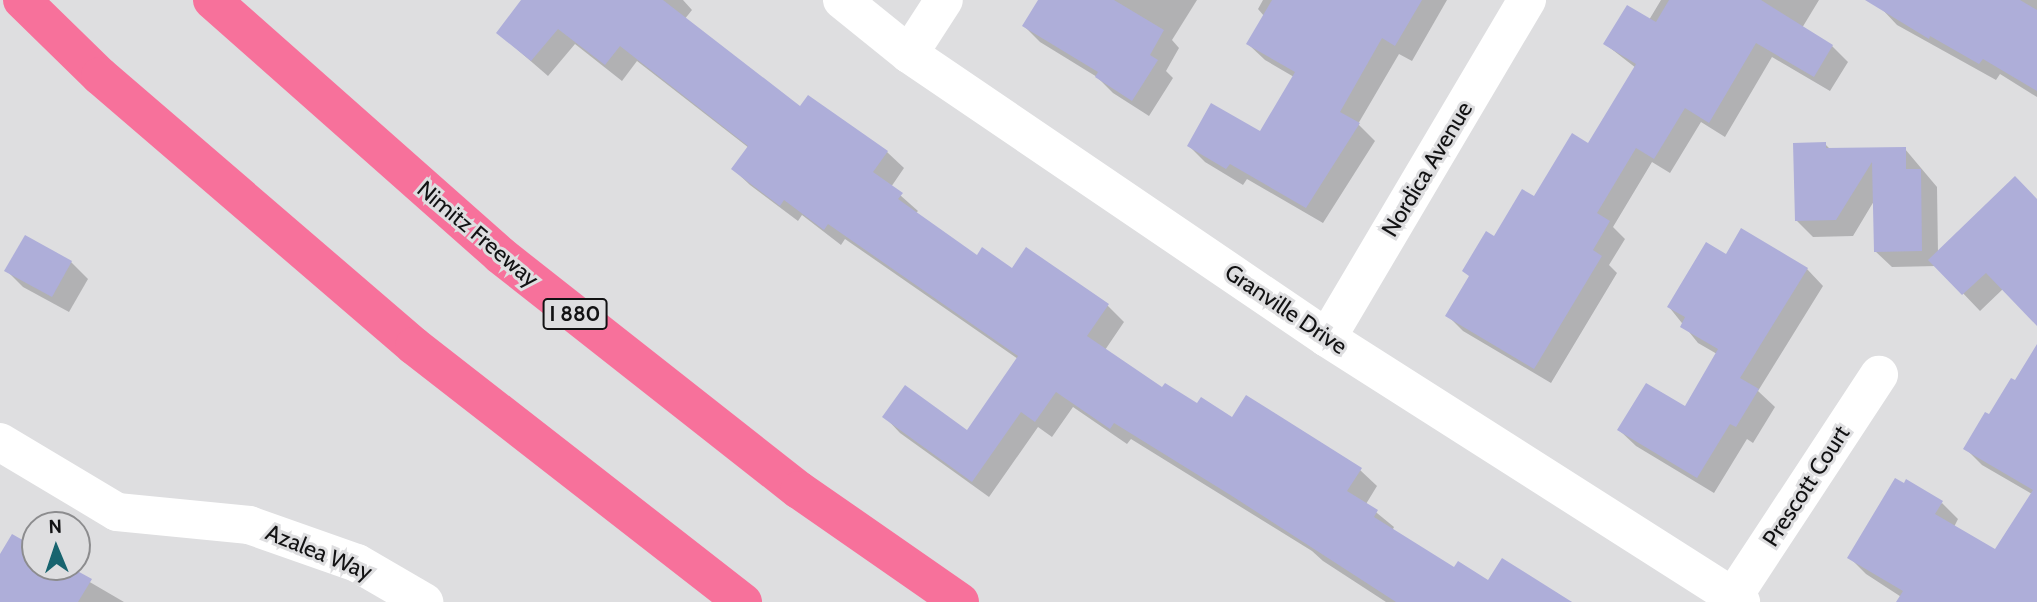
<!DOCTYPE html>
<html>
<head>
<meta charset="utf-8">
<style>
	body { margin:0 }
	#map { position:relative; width:2037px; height:602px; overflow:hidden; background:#dedee0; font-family:Cabin,sans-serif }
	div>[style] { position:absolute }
	.shadow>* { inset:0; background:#0003 }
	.building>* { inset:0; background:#aeaed9 }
	.minor>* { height:38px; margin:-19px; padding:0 19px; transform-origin:19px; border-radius:19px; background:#fff }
	.highway>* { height:38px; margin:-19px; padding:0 19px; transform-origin:19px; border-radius:19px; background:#f7719b }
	span { translate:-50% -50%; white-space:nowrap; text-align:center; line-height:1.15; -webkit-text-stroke:6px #dedee0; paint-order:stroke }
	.shield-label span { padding:2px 5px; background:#dedee0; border:2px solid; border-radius:5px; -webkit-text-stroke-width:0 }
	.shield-label { font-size:21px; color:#121213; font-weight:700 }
	.street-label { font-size:23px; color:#121213 }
	.north { position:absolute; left:21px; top:511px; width:70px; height:70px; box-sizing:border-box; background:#dedee0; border:2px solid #8c8c8e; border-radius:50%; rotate:358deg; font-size:19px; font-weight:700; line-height:28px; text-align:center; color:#121213 }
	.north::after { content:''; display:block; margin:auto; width:24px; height:32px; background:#18646f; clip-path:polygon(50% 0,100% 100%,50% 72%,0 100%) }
</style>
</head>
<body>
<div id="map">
	<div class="shadow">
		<div style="clip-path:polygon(526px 0,683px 0,692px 10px,684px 20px,800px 109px,809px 97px,887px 152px,904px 168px,891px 187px,918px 211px,915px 214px,977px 257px,1012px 270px,1026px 250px,1108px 306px,1124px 322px,1105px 350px,1162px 390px,1360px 470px,1377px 486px,1366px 504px,1394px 527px,1392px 531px,1455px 569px,1488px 583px,1572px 602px,1386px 602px,1323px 561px,1312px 551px,1131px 439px,1127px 444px,1073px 407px,1052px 437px,1038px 427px,989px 497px,900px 433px,884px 416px,968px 432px,1018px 359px,845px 239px,841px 245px,802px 215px,798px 221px,750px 185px,733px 169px,749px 148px,637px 61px,622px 81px,575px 44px,548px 76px,498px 33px)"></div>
		<div style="clip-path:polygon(1041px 0,1197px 0,1172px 40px,1179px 48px,1166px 71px,1173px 78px,1149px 116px,1113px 93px,1097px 77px,1040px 42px,1024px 26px)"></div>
		<div style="clip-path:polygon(1263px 0,1447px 0,1412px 61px,1399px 54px,1358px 124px,1375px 141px,1323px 223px,1247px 179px,1243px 185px,1205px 162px,1189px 146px,1261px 133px,1294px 77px,1265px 60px,1248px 44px,1264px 16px,1258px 9px)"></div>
		<div style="clip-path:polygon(1661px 0,1819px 0,1802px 28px,1832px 46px,1848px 62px,1830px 91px,1772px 57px,1725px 137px,1701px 122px,1670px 173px,1652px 162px,1613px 227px,1625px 239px,1609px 265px,1617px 273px,1551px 383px,1463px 331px,1447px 315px,1494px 238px,1589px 145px,1636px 68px,1605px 44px,1649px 20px)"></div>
		<div style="clip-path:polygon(1886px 0,2037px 0,2037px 97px,2000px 74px,1996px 80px,1897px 25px,1881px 8px)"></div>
		<div style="clip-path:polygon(1825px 144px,1831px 150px,1905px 149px,1937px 187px,1938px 253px,2037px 201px,2037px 323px,2004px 288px,1980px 311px,1937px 266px,1892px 267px,1875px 251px,1874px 201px,1853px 236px,1813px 237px,1796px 220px)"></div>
		<div style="clip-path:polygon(1727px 256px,1807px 269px,1823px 286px,1758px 391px,1775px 407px,1753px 443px,1747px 439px,1714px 493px,1636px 446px,1619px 430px,1685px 408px,1717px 354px,1698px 343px,1669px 307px)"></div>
		<div style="clip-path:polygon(71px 262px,88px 279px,69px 312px,23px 287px,7px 271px)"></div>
		<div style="clip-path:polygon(2037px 348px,2037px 602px,1909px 602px,1866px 574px,1850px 558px,1942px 503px,1958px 519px,1954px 527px,1996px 552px,2032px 494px,1982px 465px,1965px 448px,2016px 382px)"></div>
		<div style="clip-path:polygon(35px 550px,35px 567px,64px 567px,124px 602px,0 602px,0 558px)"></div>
	</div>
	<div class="building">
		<div style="clip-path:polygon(521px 0,663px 0,800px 106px,808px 95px,888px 151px,873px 172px,903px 193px,898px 199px,977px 255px,982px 247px,1012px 268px,1026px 247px,1109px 304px,1087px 336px,1162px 387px,1165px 383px,1197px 403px,1201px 397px,1232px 417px,1246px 395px,1362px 468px,1347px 491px,1378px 510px,1374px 517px,1454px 567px,1458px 561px,1488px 580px,1502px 558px,1572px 602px,1396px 602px,1232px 496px,1114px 423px,1110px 429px,1056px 392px,1035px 422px,1021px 412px,972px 482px,882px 417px,905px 385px,967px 430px,1018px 356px,828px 224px,824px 230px,784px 200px,780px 206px,731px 169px,748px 146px,620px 46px,605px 65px,558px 29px,531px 61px,496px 33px)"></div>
		<div style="clip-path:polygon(1038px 0,1114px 0,1164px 30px,1150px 55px,1158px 60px,1132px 101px,1095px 77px,1098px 72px,1022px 26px)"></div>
		<div style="clip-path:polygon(1272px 0,1422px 0,1395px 46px,1382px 38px,1340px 112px,1360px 123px,1306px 208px,1230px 164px,1226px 169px,1187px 146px,1211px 103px,1260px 131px,1295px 72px,1246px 44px)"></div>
		<div style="clip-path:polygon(1669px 0,1761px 0,1833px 45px,1814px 77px,1756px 43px,1709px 123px,1685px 108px,1654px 159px,1636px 148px,1597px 213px,1610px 221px,1593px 250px,1602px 256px,1534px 369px,1445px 316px,1469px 276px,1462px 271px,1486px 231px,1494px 236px,1522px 189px,1534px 196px,1572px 133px,1588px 143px,1636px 64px,1603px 44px,1627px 5px,1656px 22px)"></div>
		<div style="clip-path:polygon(1865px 0,2020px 0,2037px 10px,2037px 91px,1983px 59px,1979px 64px,1930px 36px,1929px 39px)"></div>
		<div style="clip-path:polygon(1826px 142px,1826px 148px,1906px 147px,1906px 169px,1921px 169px,1922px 251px,1874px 252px,1872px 162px,1836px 220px,1795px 221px,1793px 143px)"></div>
		<div style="clip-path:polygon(2015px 176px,2037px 199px,2037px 326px,1986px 273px,1962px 295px,1928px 260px)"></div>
		<div style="clip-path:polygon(1741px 228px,1808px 268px,1740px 378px,1759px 389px,1736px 427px,1730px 424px,1697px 478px,1617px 430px,1646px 383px,1685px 406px,1718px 349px,1680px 327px,1685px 317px,1667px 307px,1706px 242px,1726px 254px)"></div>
		<div style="clip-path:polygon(25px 235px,72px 261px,52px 297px,4px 271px)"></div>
		<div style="clip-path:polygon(2037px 344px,2037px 602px,1896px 602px,1903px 591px,1847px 558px,1895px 478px,1904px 483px,1906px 479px,1943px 501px,1935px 514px,1995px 549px,2033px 490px,1963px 449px,1985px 412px,1989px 414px,2011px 378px,2015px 380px)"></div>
		<div style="clip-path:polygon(12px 534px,35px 547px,35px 567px,70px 567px,92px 579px,78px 602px,0 602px,0 554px)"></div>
	</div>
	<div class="minor">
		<div style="left:842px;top:0;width:86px;rotate:38.9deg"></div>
		<div style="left:909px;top:54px;width:505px;rotate:34.19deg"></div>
		<div style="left:1327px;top:338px;width:491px;rotate:32.5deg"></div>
		<div style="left:909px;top:54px;width:64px;rotate:-57.1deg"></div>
		<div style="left:1327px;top:338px;width:393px;rotate:-59.4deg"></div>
		<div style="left:0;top:442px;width:136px;rotate:30.9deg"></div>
		<div style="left:117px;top:512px;width:133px;rotate:5.6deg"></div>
		<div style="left:249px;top:525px;width:114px;rotate:19.4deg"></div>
		<div style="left:357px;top:563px;width:78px;rotate:30.2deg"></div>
		<div style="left:1733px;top:597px;width:266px;rotate:-56.7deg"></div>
	</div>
	<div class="highway">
		<div style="left:22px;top:0;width:109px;rotate:44.3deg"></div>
		<div style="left:100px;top:76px;width:414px;rotate:40.7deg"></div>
		<div style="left:414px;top:346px;width:417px;rotate:37.9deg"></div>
		<div style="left:212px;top:0;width:385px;rotate:41.5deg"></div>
		<div style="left:500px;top:255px;width:380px;rotate:38.2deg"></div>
		<div style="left:799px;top:490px;width:196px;rotate:34.8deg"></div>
	</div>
	<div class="shield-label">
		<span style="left:575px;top:314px">I 880</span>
	</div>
	<div class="street-label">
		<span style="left:1427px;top:169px;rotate:-59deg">Nordica Avenue</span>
		<span style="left:478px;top:234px;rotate:40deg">Nimitz Freeway</span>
		<span style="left:1286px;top:309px;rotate:34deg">Granville Drive</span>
		<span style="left:1806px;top:486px;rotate:-57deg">Prescott Court</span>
		<span style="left:319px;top:552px;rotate:22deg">Azalea Way</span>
	</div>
	<div class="north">N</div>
</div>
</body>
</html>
